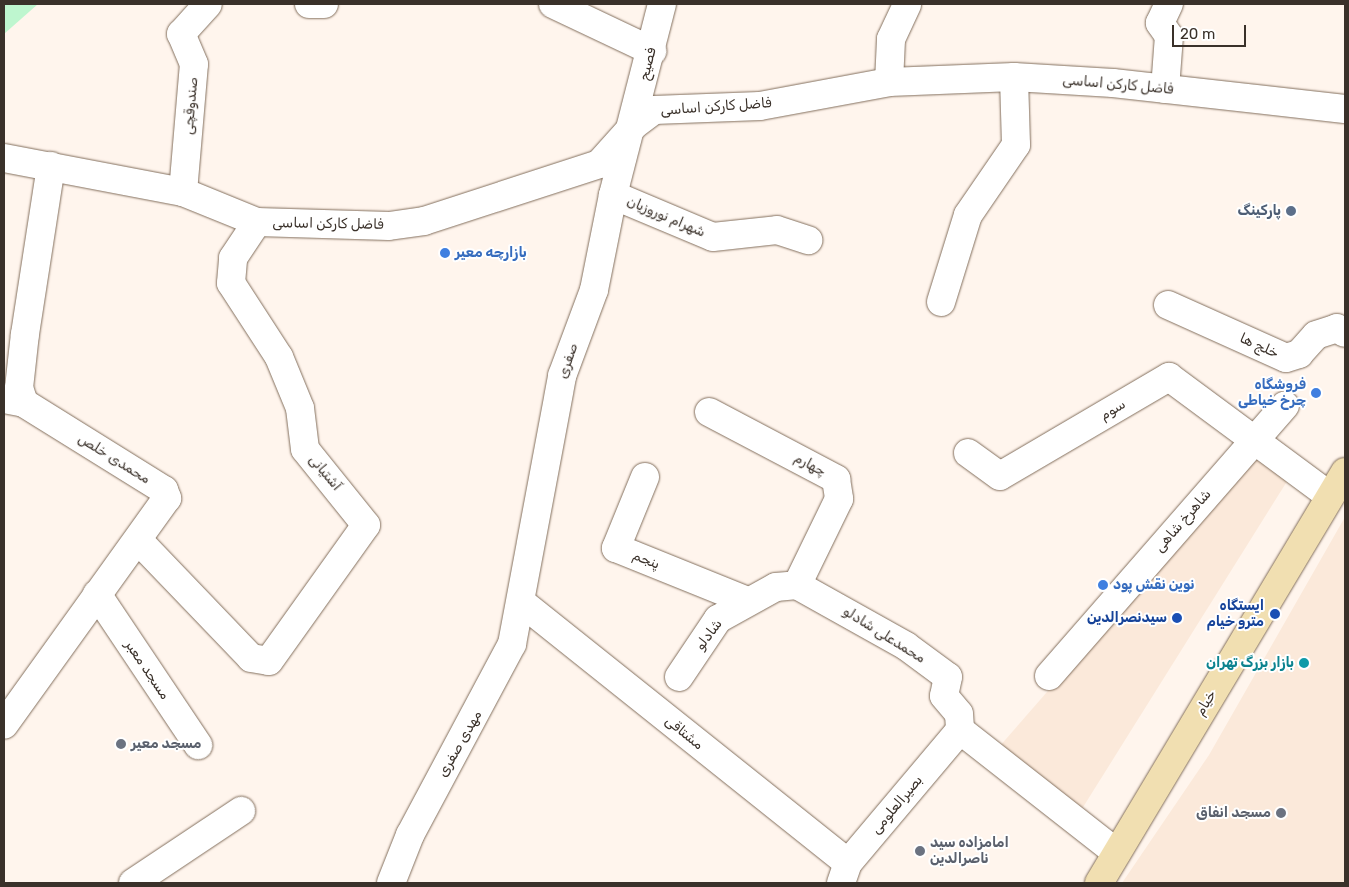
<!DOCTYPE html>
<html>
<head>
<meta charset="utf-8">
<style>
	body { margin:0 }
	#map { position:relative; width:1349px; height:887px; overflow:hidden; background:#fff5ed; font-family:Rubik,"Noto Sans Arabic",sans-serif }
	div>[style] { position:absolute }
	.built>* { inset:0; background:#fbe9da }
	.green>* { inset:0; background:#bef6cf }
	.roads { filter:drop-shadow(0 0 1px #836f5d) drop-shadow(0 0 1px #836f5d) }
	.minor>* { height:28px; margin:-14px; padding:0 14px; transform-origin:14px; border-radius:14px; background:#fff }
	.major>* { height:28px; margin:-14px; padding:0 14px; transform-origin:14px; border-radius:14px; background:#f1dfb1 }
	.dots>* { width:14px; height:14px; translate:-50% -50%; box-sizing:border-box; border:2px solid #fff; border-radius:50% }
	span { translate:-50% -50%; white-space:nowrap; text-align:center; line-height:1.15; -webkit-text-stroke:4px #fff; paint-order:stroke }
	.street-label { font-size:14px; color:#3a312a }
	.service-label { font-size:14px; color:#4e5e75; font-weight:700 }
	.right { translate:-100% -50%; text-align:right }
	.shop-label { font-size:14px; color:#366cbe; font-weight:700 }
	.left { translate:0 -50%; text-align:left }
	.transit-label { font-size:14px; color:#164399; font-weight:700 }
	.culture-label { font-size:14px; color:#0d838f; font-weight:700 }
	.worship-label { font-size:14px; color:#5b616d; font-weight:700 }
	.frame { position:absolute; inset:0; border:5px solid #3a312a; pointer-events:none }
	.scale { position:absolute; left:1172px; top:25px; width:74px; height:22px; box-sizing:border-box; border:2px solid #3a312a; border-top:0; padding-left:6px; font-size:15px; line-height:18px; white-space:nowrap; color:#3a312a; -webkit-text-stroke:4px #fff; paint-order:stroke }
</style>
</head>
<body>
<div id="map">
	<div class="built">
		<div style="clip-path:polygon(1258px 450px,1291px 475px,1080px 812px,999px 747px)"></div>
		<div style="clip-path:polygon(1345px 517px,1345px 883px,1122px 883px,1209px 755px)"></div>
	</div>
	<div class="green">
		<div style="clip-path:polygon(4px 4px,38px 4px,4px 34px)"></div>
	</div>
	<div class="roads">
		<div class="minor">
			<div style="left:309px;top:4px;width:15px"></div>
			<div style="left:553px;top:4px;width:110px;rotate:25.4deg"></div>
			<div style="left:889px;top:82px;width:43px;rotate:-87.3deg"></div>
			<div style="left:891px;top:39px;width:38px;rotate:-65deg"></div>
			<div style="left:1165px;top:89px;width:53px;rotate:-85.7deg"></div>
			<div style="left:1169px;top:36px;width:16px;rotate:-125deg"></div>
			<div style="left:1160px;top:23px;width:21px;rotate:-65deg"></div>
			<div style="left:4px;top:158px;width:182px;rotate:10.8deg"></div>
			<div style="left:183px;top:192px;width:80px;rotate:22.1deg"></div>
			<div style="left:257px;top:222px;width:132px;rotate:1.7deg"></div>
			<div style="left:389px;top:226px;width:35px;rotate:-8deg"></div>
			<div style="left:424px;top:221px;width:184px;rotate:-18deg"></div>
			<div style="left:599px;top:164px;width:52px;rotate:-48.1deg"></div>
			<div style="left:634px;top:125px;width:25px;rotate:-37deg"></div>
			<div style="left:654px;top:110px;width:106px;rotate:-2.2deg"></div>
			<div style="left:760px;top:106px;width:131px;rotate:-10.5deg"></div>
			<div style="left:889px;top:82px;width:125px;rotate:-2.3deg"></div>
			<div style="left:1014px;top:77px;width:99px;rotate:3.5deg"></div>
			<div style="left:1113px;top:83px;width:233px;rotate:6.4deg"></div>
			<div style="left:183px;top:192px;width:128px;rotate:-85.1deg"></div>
			<div style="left:194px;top:64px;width:33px;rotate:-113deg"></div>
			<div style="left:181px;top:34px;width:40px;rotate:-48deg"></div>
			<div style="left:613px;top:195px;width:108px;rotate:22.8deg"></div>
			<div style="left:713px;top:237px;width:64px;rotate:-6.2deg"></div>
			<div style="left:777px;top:230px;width:33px;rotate:18deg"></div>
			<div style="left:941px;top:302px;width:91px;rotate:-72.8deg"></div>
			<div style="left:968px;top:215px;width:85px;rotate:-55.6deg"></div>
			<div style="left:1016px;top:145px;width:68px;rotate:-91.7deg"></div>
			<div style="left:1168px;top:305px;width:129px;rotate:24.2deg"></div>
			<div style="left:1286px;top:358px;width:14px;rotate:-17deg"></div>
			<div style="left:1299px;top:354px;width:25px;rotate:-48deg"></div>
			<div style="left:1316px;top:335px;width:22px;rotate:-18deg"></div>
			<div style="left:1337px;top:328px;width:9px;rotate:32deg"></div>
			<div style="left:4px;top:399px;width:20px;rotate:11deg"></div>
			<div style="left:24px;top:403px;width:165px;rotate:31.9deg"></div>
			<div style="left:164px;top:490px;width:9px;rotate:69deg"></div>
			<div style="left:167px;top:498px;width:279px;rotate:125.7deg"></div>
			<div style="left:24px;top:403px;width:16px;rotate:-108deg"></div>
			<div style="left:19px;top:388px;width:54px;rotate:-83.7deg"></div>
			<div style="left:25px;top:334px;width:170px;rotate:-81.2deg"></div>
			<div style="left:709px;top:412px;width:144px;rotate:27.8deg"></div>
			<div style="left:836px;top:479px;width:20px;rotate:81deg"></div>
			<div style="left:839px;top:499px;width:96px;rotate:116deg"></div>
			<div style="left:968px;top:453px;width:39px;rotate:36deg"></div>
			<div style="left:1000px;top:476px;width:196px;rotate:-30.4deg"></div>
			<div style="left:1169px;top:377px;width:200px;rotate:36.5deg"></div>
			<div style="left:645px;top:477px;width:77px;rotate:112.2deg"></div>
			<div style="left:616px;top:548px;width:141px;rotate:22deg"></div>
			<div style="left:138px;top:540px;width:163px;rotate:46.2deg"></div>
			<div style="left:251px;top:658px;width:18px;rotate:9deg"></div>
			<div style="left:269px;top:661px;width:167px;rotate:-54.5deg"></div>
			<div style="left:366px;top:525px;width:97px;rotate:-128.8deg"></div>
			<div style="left:305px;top:449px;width:41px;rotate:-97deg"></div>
			<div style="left:300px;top:408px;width:55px;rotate:-112.4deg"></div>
			<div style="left:279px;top:357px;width:88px;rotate:-123deg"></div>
			<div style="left:231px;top:283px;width:25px;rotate:-85deg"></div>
			<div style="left:233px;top:258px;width:43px;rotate:-56.3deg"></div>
			<div style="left:97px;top:594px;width:182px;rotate:56.2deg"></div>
			<div style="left:521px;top:602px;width:418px;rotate:38.6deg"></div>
			<div style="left:1049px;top:676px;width:359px;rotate:-48.9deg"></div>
			<div style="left:679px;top:677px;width:70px;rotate:-56.1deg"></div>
			<div style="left:718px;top:619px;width:66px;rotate:-28.9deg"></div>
			<div style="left:776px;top:587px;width:21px;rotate:-5deg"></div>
			<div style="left:797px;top:585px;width:125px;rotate:29.2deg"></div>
			<div style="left:906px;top:646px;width:52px;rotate:36.4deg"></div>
			<div style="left:948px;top:677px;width:19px;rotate:102deg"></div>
			<div style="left:944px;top:696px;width:23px;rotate:50deg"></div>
			<div style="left:959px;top:714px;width:16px;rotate:86deg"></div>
			<div style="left:960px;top:730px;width:199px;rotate:38.1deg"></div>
			<div style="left:133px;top:883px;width:130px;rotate:-33.7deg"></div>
			<div style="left:391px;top:883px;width:52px;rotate:-68.4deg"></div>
			<div style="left:410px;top:835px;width:217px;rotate:-61.9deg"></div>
			<div style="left:512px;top:644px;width:273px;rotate:-79.4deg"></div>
			<div style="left:562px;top:376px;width:92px;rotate:-69.6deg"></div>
			<div style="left:594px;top:290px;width:97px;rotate:-78.7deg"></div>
			<div style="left:613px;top:195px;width:197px;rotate:-75.6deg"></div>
			<div style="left:841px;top:883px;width:21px;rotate:-71deg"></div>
			<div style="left:848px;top:863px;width:174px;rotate:-49.9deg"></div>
		</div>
		<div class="major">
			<div style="left:1099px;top:883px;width:479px;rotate:-59.1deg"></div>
		</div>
	</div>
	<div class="dots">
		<div style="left:1291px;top:211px;background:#5c6f8a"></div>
		<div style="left:445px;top:253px;background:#3f7fe0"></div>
		<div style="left:1316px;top:393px;background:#3f7fe0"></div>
		<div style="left:1103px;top:585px;background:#3f7fe0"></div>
		<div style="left:1275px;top:614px;background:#1a4fb4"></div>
		<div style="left:1177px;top:618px;background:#1a4fb4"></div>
		<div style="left:1304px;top:663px;background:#0f9aa8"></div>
		<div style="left:121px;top:744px;background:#6b7280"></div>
		<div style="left:1281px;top:813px;background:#6b7280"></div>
		<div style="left:920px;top:851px;background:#6b7280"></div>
	</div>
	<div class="street-label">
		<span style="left:648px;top:64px;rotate:-76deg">فصیح</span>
		<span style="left:1118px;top:85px;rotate:5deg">فاضل کارکن اساسی</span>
		<span style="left:191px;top:106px;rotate:-85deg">صندوقچی</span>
		<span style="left:716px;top:107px;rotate:-4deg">فاضل کارکن اساسی</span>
		<span style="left:666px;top:217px;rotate:23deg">شهرام نوروزیان</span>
		<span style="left:328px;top:224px;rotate:1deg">فاضل کارکن اساسی</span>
		<span style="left:1259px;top:346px;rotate:24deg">خلج ها</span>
		<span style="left:568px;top:361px;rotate:-71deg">صفری</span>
		<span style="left:1113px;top:410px;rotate:-31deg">سوم</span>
		<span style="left:114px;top:459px;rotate:32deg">محمدی خلص</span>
		<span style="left:810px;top:465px;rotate:28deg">چهارم</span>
		<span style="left:325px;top:473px;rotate:50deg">آشتیانی</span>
		<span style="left:1183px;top:521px;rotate:-49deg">شاهرخ شاهی</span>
		<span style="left:646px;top:560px;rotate:22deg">پنجم</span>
		<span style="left:709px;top:635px;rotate:-53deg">شادلو</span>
		<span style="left:884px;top:635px;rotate:32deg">محمدعلی شادلو</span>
		<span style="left:147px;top:670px;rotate:56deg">مسجد معبر</span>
		<span style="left:1206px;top:703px;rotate:-59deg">خیام</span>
		<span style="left:684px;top:733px;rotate:39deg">مشتاقی</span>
		<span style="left:460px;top:744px;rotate:-60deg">مهدی صفری</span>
		<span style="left:897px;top:805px;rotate:-50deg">بصیرالعلومی</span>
	</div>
	<div class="service-label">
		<span class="right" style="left:1281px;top:211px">پارکینگ</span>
	</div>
	<div class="shop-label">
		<span class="left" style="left:455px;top:253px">بازارچه معیر</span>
		<span class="right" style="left:1306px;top:393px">فروشگاه<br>چرخ خیاطی</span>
		<span class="left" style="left:1113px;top:585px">نوین نقش پود</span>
	</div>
	<div class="transit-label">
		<span class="right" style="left:1264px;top:614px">ایستگاه<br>مترو خیام</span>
		<span class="right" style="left:1167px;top:618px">سیدنصرالدین</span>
	</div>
	<div class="culture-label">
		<span class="right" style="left:1294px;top:663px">بازار بزرگ تهران</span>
	</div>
	<div class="worship-label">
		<span class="left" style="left:131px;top:744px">مسجد معیر</span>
		<span class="right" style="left:1271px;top:813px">مسجد انفاق</span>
		<span class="left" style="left:930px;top:851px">امامزاده سید<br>ناصرالدین</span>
	</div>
	<div class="frame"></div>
	<div class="scale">20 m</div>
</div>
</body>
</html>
